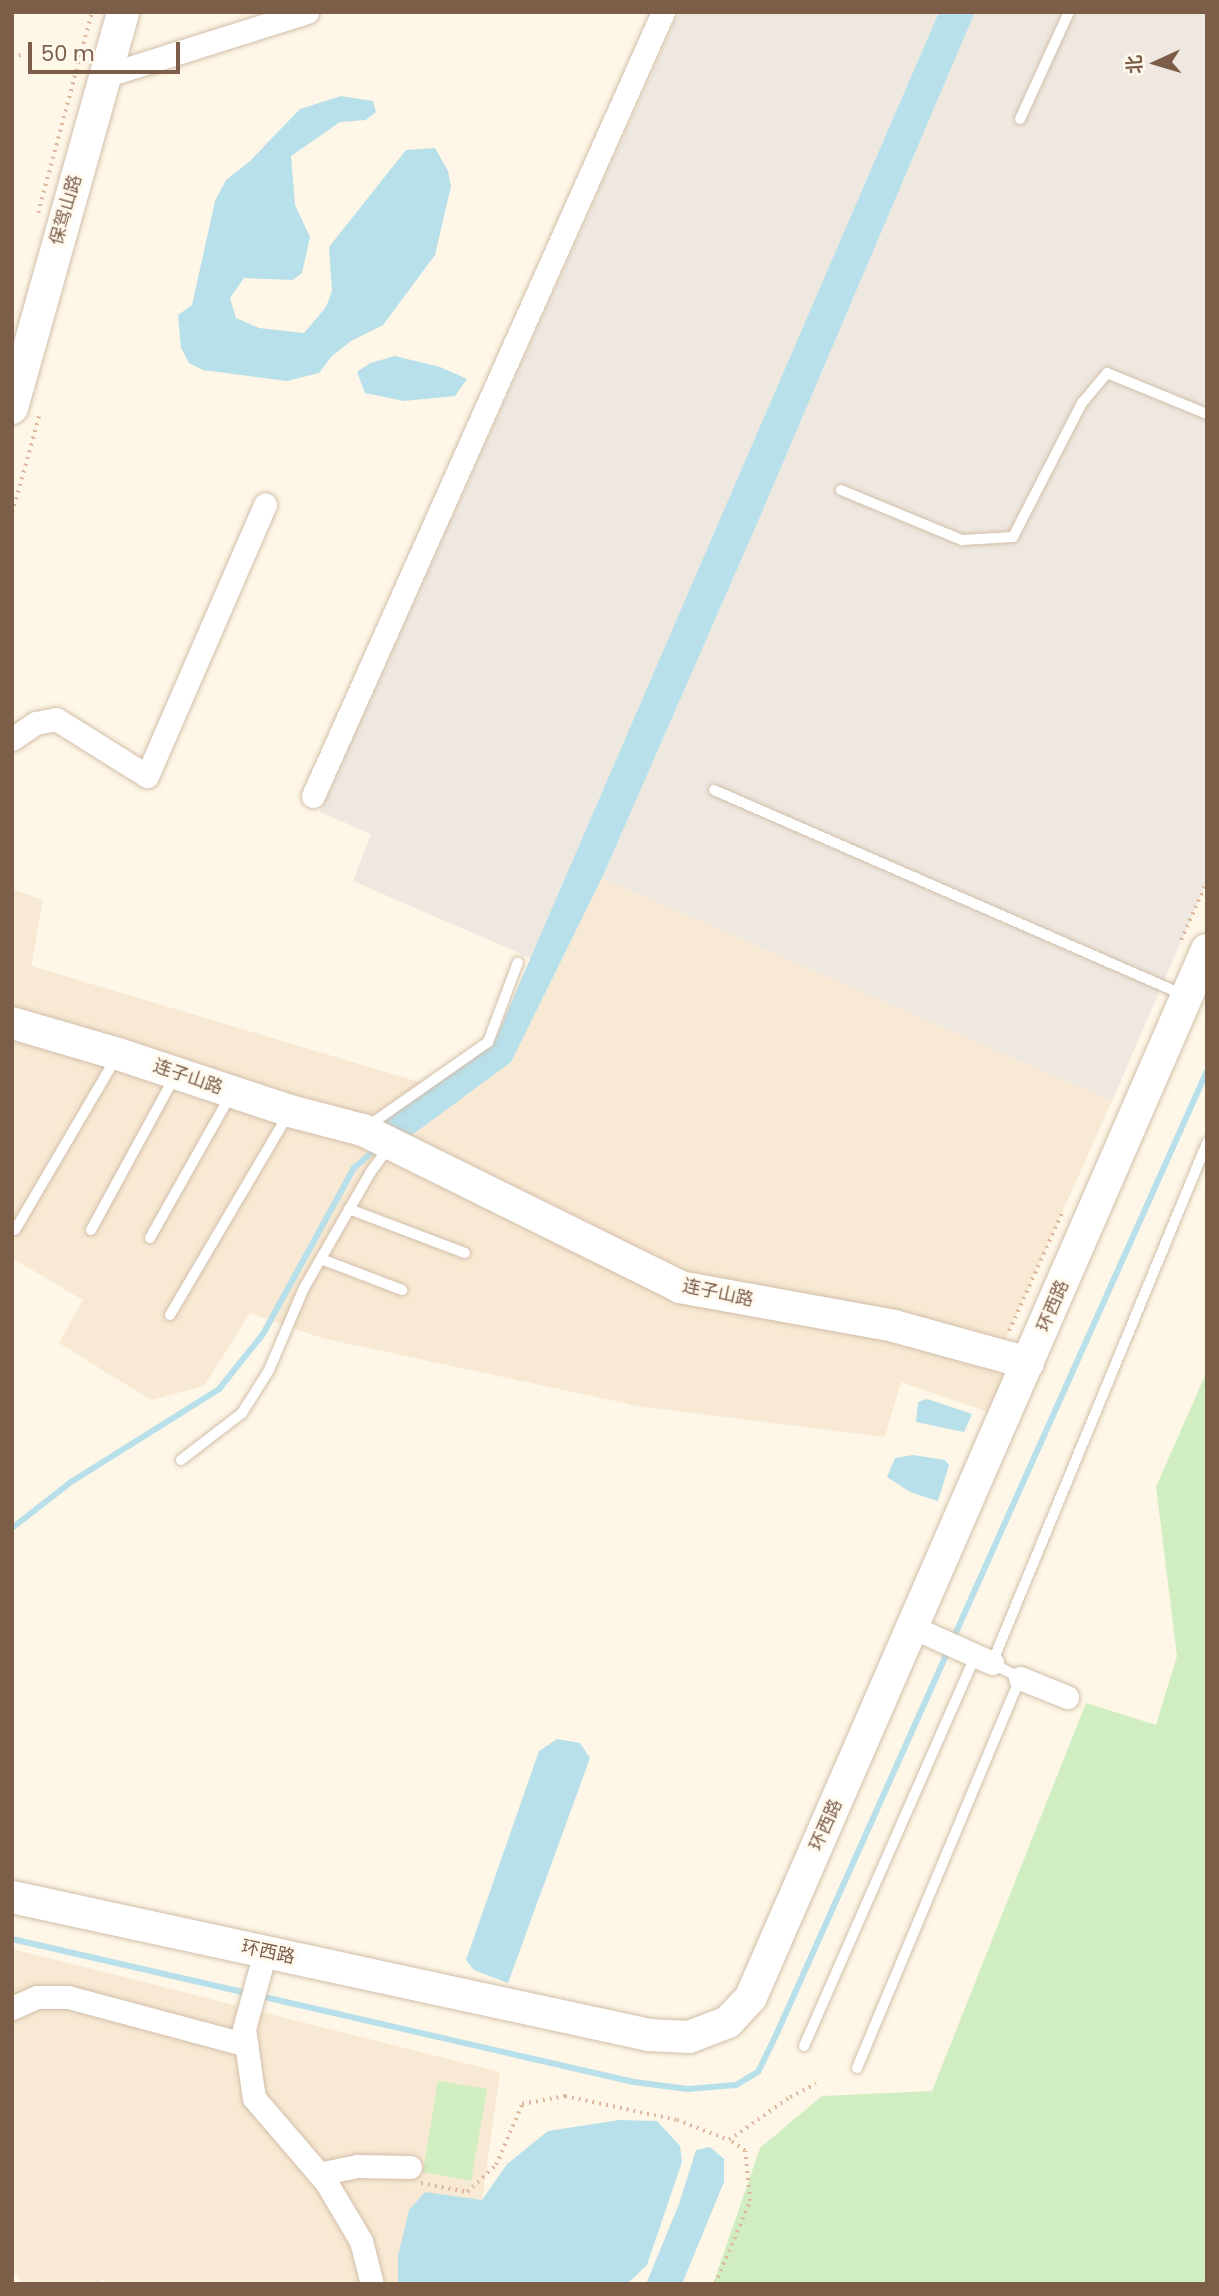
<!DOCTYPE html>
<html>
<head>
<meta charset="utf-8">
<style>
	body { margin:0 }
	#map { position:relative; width:1219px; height:2296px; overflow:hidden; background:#fef6e6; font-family:Poppins,"Noto Sans SC",sans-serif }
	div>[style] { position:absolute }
	.residential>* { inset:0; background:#f7e9d3 }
	.industrial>* { inset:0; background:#eee8e0 }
	.green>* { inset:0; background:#d1eec2 }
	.water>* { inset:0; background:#b8e0ea }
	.stream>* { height:6px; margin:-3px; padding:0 3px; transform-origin:3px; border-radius:3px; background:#b8e0ea }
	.path>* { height:3.5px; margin-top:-1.75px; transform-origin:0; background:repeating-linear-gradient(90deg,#dcb99d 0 2px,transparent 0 7px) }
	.roads { filter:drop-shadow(0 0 2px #d2beaa) drop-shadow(0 0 2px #d2beaa) }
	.lane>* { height:10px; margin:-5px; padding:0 5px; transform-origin:5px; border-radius:5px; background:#fff }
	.street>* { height:23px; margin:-11.5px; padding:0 11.5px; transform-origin:11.5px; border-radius:11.5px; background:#fff }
	.secondary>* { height:32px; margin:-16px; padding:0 16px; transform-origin:16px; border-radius:16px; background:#fff }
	span { translate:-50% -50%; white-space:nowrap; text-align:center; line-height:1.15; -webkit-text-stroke:6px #fff9ee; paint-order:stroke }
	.street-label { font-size:18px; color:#7b5d48 }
	.frame { position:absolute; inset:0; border:14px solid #7b5d48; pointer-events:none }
	.north { position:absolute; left:1121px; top:28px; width:70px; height:70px; -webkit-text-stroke:5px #fff9ee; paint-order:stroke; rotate:266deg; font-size:19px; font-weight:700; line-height:28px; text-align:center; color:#7b5d48 }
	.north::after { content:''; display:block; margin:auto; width:24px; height:32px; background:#7b5d48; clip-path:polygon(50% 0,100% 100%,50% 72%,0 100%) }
	.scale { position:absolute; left:28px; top:42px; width:152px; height:32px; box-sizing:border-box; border:4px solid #7b5d48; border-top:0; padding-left:9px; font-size:21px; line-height:24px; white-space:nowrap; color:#7b5d48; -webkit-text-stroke:5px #fff9ee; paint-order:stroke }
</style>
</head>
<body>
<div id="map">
	<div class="residential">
		<div style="clip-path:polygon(602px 878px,1112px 1101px,1003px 1344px,990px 1366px,1009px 1381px,994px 1414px,901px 1382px,885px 1437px,638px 1406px,322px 1338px,250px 1313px,204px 1386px,151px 1400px,59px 1343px,83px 1300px,12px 1258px,12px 889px,43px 900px,31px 966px,426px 1084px,511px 1062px)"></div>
		<div style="clip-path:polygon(12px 1949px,500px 2072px,482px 2200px,398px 2256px,398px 2284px,108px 2284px,103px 2279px,99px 2284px,25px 2284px,12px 2271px)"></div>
	</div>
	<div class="industrial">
		<div style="clip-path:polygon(679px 12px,939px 12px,531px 958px,353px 881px,371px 834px,320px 812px)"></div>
		<div style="clip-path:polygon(975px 12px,1207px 12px,1207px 881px,1112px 1101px,602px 878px,759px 519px)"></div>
	</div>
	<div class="green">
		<div style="clip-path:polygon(1207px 1371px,1207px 2284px,713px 2284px,760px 2148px,822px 2096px,932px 2091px,1086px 1703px,1156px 1725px,1177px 1656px,1156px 1487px)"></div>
		<div style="clip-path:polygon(438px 2081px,487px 2089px,471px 2181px,423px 2172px)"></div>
	</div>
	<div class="water">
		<div style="clip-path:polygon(939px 12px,975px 12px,759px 519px,602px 878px,511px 1062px,408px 1138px,373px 1121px,493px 1045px)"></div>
		<div style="clip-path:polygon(341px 96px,373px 101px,376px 112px,366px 120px,340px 122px,291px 156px,295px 205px,310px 237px,302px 273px,293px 280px,244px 278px,230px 298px,236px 318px,259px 328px,304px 333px,326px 307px,332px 291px,329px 247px,406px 150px,435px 148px,448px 171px,451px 186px,435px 255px,383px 325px,351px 341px,332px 356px,319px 373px,287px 381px,203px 370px,189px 363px,181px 348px,178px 315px,192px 305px,215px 201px,226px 180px,250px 161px,300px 109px)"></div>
		<div style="clip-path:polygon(395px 356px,440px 367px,467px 379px,455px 396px,404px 401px,365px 393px,357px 372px,370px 363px)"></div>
		<div style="clip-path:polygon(927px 1399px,972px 1414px,964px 1432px,916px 1422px,918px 1402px)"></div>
		<div style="clip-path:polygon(913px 1455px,945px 1460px,949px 1465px,938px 1501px,910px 1492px,887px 1477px,895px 1458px)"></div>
		<div style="clip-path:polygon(557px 1739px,580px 1743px,590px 1758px,508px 1983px,474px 1970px,466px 1960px,539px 1751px)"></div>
		<div style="clip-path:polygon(619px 2120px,657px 2121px,680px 2146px,682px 2162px,647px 2265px,627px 2284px,398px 2284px,398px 2256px,409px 2210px,425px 2192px,482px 2200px,507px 2164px,548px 2131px)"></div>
		<div style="clip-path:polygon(710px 2147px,724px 2159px,724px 2182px,682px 2284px,646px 2284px,679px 2204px,696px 2150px)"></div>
	</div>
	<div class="stream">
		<div style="left:12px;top:1528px;width:75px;rotate:-37.9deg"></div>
		<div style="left:71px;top:1482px;width:175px;rotate:-32.1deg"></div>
		<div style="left:219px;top:1389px;width:70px;rotate:-51.3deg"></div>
		<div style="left:263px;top:1334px;width:189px;rotate:-61.3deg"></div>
		<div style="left:354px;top:1168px;width:30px;rotate:-41deg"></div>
		<div style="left:953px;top:1639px;width:622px;rotate:-65.91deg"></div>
		<div style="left:12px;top:1939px;width:638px;rotate:12.95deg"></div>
		<div style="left:634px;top:2082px;width:54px;rotate:7.4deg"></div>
		<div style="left:688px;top:2089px;width:48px;rotate:-4.8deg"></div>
		<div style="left:736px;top:2085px;width:26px;rotate:-31deg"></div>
		<div style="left:758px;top:2072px;width:43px;rotate:-64deg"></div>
		<div style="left:777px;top:2033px;width:421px;rotate:-65.9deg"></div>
	</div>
	<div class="path">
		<div style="left:12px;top:58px;width:9px;rotate:-21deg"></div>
		<div style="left:38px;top:213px;width:208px;rotate:-75deg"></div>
		<div style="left:12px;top:513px;width:105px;rotate:-74.5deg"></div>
		<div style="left:1181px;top:940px;width:64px;rotate:-66.2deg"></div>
		<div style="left:1009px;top:1331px;width:133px;rotate:-65.9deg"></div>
		<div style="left:421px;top:2183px;width:47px;rotate:11.1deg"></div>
		<div style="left:467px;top:2192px;width:40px;rotate:-43deg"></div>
		<div style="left:496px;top:2165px;width:66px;rotate:-66.9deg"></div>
		<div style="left:522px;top:2104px;width:44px;rotate:-10.5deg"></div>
		<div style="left:565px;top:2096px;width:115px;rotate:12.1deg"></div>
		<div style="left:677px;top:2120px;width:56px;rotate:21deg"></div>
		<div style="left:729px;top:2140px;width:75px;rotate:-35.2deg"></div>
		<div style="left:790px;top:2097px;width:29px;rotate:-27deg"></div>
		<div style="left:715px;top:2284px;width:90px;rotate:-67.1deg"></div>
		<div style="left:750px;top:2201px;width:50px;rotate:-95.7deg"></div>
		<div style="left:745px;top:2151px;width:19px;rotate:-145deg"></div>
	</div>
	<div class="roads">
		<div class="lane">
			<div style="left:1020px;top:119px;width:118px;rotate:-65.4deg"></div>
			<div style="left:841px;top:490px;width:131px;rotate:22.5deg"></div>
			<div style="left:962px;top:540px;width:51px;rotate:-3.4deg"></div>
			<div style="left:1013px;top:537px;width:151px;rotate:-62.8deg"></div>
			<div style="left:1082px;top:403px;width:39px;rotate:-50deg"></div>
			<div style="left:1107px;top:373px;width:108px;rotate:22.3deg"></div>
			<div style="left:714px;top:790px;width:513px;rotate:23.57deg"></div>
			<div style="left:368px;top:1126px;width:146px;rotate:-35deg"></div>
			<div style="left:488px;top:1042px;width:85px;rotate:-69.4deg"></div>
			<div style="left:349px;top:1209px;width:124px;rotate:20.8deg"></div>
			<div style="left:15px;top:1230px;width:199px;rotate:-59.6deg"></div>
			<div style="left:91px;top:1230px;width:175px;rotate:-61.4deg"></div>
			<div style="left:150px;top:1238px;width:165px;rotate:-60.6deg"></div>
			<div style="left:321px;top:1259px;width:87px;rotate:20.9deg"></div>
			<div style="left:170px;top:1315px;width:232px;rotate:-59.5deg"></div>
			<div style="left:181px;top:1460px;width:77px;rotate:-37.6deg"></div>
			<div style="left:242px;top:1413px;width:51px;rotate:-57.9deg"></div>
			<div style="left:269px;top:1370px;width:89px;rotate:-66.9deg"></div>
			<div style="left:304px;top:1288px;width:133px;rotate:-60.1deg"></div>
			<div style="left:370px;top:1173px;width:32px;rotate:-54deg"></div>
			<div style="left:804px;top:2046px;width:427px;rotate:-66.3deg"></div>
			<div style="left:857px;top:2068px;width:423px;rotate:-67.3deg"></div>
			<div style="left:1020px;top:1678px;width:32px;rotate:-152deg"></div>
			<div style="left:992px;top:1663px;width:563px;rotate:-67.54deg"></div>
		</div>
		<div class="street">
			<div style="left:104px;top:76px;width:213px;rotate:-17.5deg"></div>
			<div style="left:12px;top:739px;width:29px;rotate:-34deg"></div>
			<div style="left:36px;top:723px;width:20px;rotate:-11deg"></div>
			<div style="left:56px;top:719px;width:107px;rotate:32.1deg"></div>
			<div style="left:147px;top:776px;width:296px;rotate:-66.5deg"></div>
			<div style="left:313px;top:796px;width:859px;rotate:-65.94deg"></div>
			<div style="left:912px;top:1627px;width:88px;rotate:24.2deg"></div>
			<div style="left:1020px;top:1678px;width:51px;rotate:22deg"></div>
			<div style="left:265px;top:1952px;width:80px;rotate:105.3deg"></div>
			<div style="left:244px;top:2029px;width:70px;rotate:81.8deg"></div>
			<div style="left:254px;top:2098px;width:111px;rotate:49.4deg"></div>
			<div style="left:326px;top:2182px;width:69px;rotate:59.3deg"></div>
			<div style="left:361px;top:2241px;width:44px;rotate:75.7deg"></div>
			<div style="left:12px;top:2008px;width:27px;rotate:-24deg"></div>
			<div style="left:37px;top:1997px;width:31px"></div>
			<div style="left:68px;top:1997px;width:185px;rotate:15deg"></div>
			<div style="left:319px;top:2174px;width:39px;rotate:-12deg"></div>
			<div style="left:357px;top:2166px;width:53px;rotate:1.1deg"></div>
		</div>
		<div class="secondary">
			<div style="left:12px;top:408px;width:411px;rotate:-74.3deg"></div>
			<div style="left:12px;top:1023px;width:110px;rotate:16.3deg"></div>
			<div style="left:118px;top:1054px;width:181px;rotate:18.3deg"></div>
			<div style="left:290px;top:1111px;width:75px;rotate:14.6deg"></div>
			<div style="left:363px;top:1130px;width:354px;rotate:26.3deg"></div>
			<div style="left:680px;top:1287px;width:218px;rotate:10.3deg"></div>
			<div style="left:894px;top:1326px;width:139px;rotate:15.4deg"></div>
			<div style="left:12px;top:1897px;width:652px;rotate:12.22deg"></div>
			<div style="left:649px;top:2035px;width:40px;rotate:2.9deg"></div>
			<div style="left:689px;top:2037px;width:42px;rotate:-21deg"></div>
			<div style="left:728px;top:2022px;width:34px;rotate:-47deg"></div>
			<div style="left:751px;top:1997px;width:1142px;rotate:-66.47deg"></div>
		</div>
	</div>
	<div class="street-label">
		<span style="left:66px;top:210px;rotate:-74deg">保驾山路</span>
		<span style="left:188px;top:1077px;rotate:19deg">连子山路</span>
		<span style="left:718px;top:1293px;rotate:12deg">连子山路</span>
		<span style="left:1053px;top:1306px;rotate:-67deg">环西路</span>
		<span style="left:826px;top:1825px;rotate:-66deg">环西路</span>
		<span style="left:268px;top:1952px;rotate:12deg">环西路</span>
	</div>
	<div class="frame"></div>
	<div class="north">北</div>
	<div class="scale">50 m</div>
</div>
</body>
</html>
